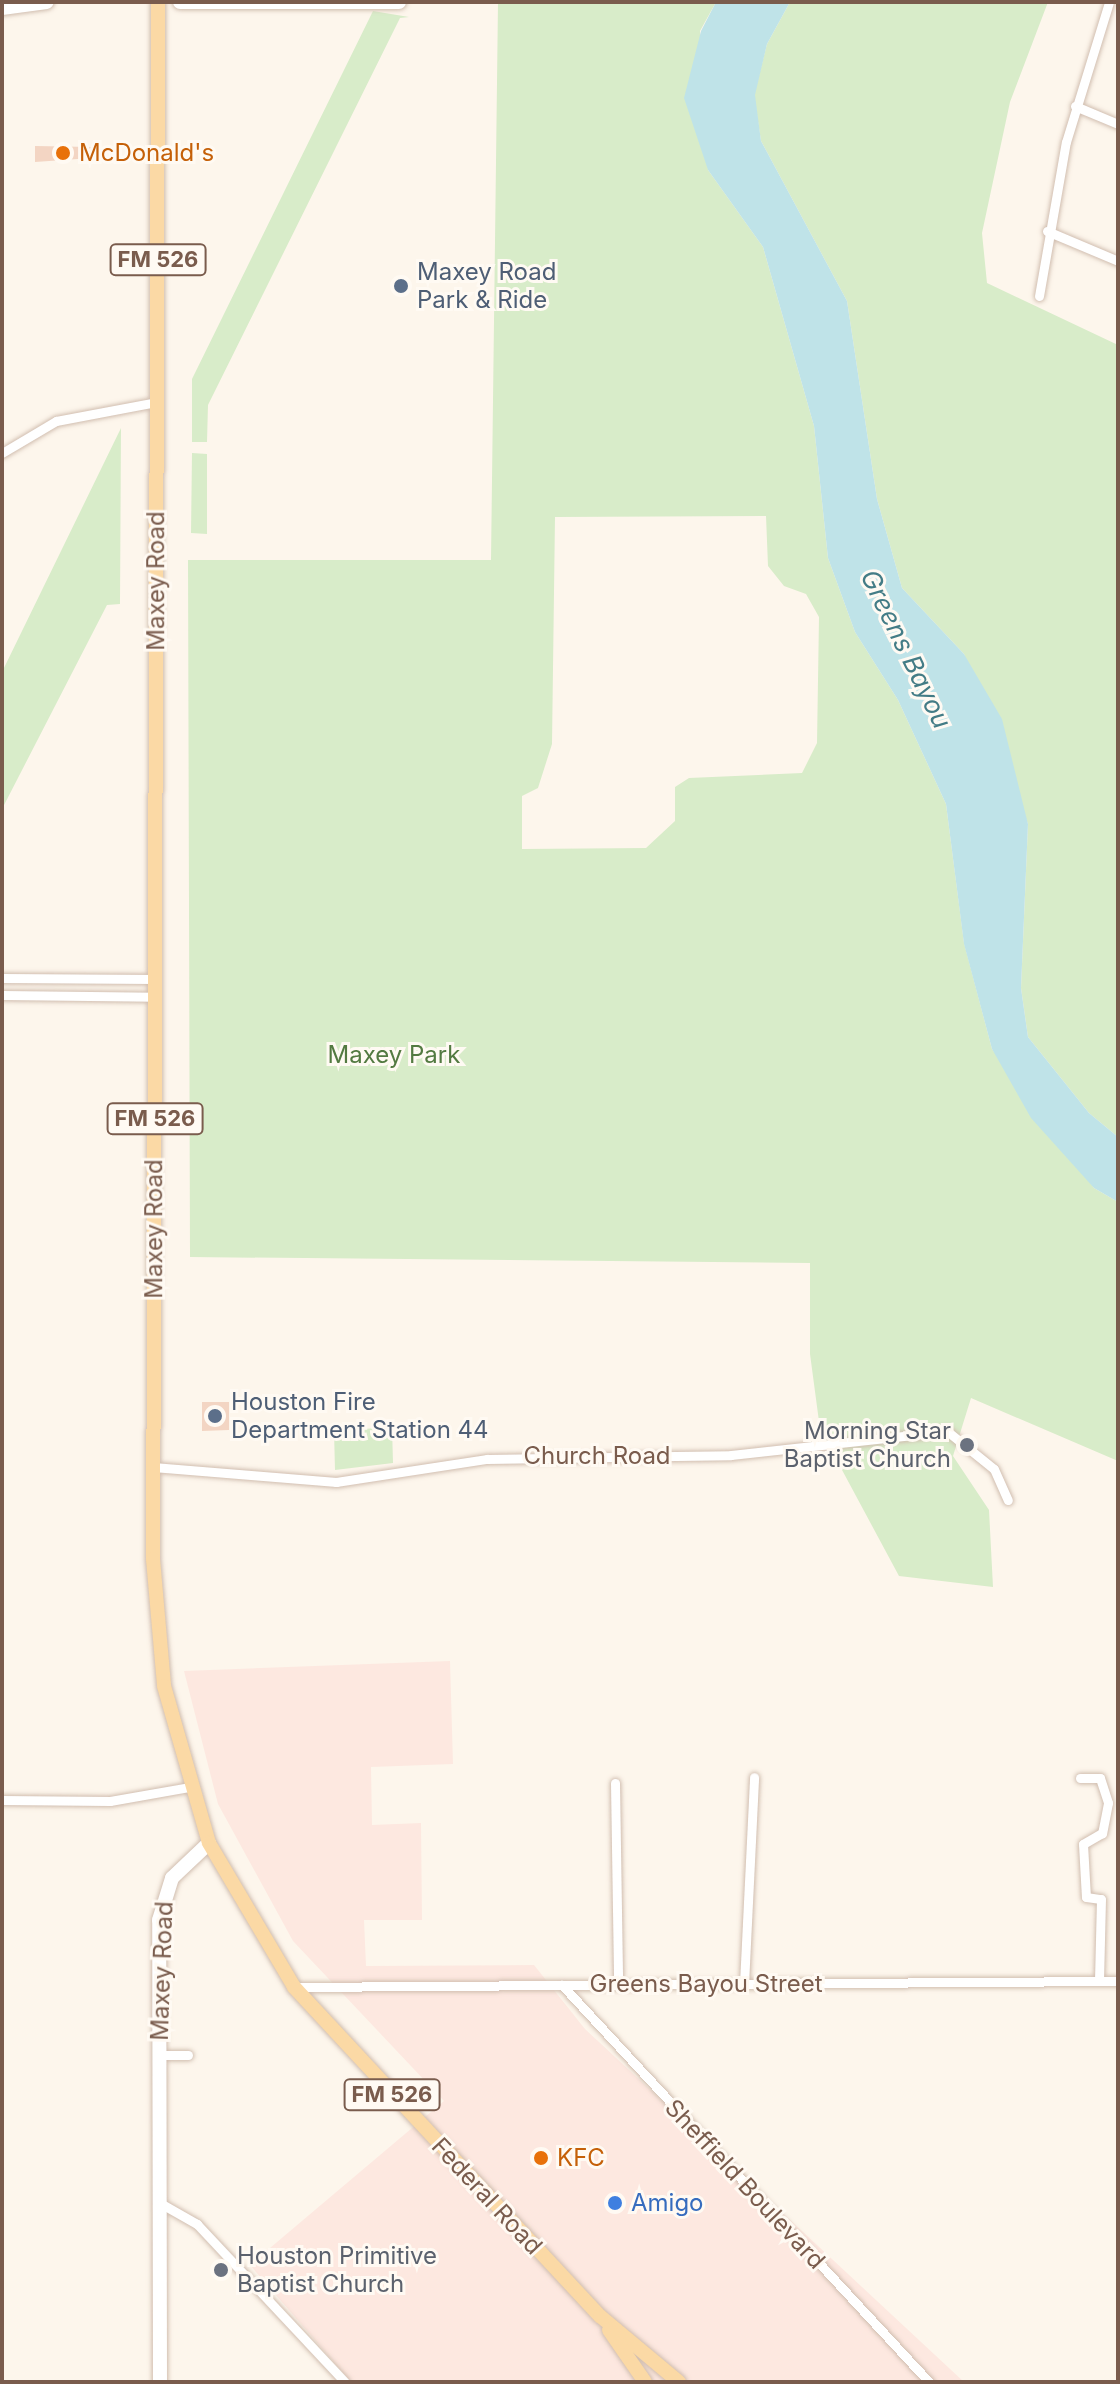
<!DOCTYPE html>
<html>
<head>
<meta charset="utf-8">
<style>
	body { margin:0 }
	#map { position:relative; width:1120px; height:2384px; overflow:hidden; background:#fdf6ec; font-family:Inter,sans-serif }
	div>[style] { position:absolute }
	.commercial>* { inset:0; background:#fde8e0 }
	.green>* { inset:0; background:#d8ecc9 }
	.water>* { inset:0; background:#bfe3e8 }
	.building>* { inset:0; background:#f3d5c3 }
	.roads { filter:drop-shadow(0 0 2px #d1beb0) drop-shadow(0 0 2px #d1beb0) }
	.street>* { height:9px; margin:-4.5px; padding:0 4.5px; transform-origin:4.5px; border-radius:4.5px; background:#fff }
	.secondary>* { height:14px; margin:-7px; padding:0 7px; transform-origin:7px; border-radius:7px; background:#fff }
	.primary>* { height:14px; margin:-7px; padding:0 7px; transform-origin:7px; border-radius:7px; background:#fbd9a5 }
	.dots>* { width:22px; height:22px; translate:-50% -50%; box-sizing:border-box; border:4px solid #fffaf3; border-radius:50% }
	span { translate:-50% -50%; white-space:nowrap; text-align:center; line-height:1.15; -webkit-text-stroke:6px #fffaf3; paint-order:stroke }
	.shield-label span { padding:2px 6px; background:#fffaf3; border:2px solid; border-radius:6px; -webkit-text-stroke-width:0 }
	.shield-label { font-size:22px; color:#7a5c4d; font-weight:700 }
	.food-label { font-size:24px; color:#c56008 }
	.left { translate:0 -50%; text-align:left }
	.service-label { font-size:24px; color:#4e5e75 }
	.street-label { font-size:24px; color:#7a5c4d }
	.park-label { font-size:24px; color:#537a41 }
	.worship-label { font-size:24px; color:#5b616d }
	.right { translate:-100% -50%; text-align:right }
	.shop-label { font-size:24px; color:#366cbe }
	.water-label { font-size:26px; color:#437c86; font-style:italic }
	.frame { position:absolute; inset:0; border:4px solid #7a5c4d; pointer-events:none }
</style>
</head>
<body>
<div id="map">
	<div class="commercial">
		<div style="clip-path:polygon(450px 1661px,453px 1764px,371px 1767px,372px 1825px,421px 1823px,422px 1920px,364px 1920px,366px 1966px,534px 1965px,585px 2029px,964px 2382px,351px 2382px,250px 2265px,444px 2101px,293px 1941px,218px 1804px,184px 1671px)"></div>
	</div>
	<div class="green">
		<div style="clip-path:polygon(evenodd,498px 2px,716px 2px,700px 31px,708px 170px,763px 247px,814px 426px,828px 558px,855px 632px,898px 700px,946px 804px,964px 943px,992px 1049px,1094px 1188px,1118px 1202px,1118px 1461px,971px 1398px,953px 1456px,989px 1510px,993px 1587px,899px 1576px,820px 1429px,810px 1354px,810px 1263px,190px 1257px,188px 560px,491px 560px,498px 2px,766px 516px,768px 566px,784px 586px,806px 594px,819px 617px,817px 743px,802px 773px,689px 778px,675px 787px,675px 821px,646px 848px,522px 849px,522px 796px,538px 788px,552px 744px,555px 517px,766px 516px)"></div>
		<div style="clip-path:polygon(790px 2px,1048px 2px,1010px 102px,982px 233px,987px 283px,1118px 345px,1118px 1137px,1089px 1113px,1028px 1037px,1021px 988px,1028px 824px,964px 654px,902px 588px,877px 499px,847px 301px,761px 141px,754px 95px,767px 44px)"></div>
		<div style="clip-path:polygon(373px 11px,409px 17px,400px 18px,208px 405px,207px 442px,192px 442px,192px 379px)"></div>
		<div style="clip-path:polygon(121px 428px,120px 604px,107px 605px,2px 809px,2px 672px)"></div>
		<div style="clip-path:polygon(192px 453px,207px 454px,207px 534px,191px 533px)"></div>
		<div style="clip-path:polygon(392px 1427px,393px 1463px,335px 1470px,334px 1431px)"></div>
	</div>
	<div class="water">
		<div style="clip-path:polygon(716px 2px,790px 2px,767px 44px,755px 95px,761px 141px,847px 301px,877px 499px,902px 588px,964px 654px,1002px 719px,1028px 824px,1021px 988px,1028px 1037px,1089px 1113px,1118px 1137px,1118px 1202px,1094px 1188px,1031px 1118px,992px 1049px,964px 944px,946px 804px,898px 700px,855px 632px,828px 558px,814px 426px,763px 247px,708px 170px,684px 98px,701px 31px)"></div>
	</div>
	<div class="building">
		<div style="clip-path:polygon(35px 146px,92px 147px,92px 158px,35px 162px)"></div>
		<div style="clip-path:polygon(202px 1402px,229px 1402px,229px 1430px,202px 1431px)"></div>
	</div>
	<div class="roads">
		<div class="street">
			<div style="left:1075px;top:106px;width:47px;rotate:22.7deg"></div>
			<div style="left:1047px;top:231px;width:77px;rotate:22.9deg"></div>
			<div style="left:1039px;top:296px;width:156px;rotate:-80.1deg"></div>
			<div style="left:1066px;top:142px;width:146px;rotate:-72.9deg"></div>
			<div style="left:2px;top:453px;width:63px;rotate:-30.7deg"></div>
			<div style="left:56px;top:421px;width:103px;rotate:-10.7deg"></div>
			<div style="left:2px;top:978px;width:153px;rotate:0.4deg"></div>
			<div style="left:2px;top:995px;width:153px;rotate:0.7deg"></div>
			<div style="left:153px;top:1467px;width:184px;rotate:4.7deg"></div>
			<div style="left:336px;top:1482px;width:153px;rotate:-8.7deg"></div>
			<div style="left:487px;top:1459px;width:244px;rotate:-0.9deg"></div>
			<div style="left:731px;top:1455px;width:217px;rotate:-6.3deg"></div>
			<div style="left:947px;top:1431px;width:60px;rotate:39deg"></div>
			<div style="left:994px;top:1469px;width:34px;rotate:66deg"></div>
			<div style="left:1080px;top:1778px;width:20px"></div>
			<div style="left:1100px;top:1778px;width:26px;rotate:72deg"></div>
			<div style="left:1108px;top:1803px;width:31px;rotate:101deg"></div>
			<div style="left:1102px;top:1833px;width:22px;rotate:150deg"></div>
			<div style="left:1083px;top:1844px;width:53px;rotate:86.8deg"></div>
			<div style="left:1086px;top:1897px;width:15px;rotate:8deg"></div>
			<div style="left:1101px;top:1899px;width:82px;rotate:91.4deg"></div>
			<div style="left:615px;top:1783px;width:202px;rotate:89.1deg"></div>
			<div style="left:2px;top:1800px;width:108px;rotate:0.5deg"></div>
			<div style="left:110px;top:1801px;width:80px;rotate:-10deg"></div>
			<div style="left:744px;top:1984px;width:207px;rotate:-87.2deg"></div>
			<div style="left:562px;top:1985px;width:541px;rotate:47.25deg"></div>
			<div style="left:294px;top:1987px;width:824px;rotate:-0.42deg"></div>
			<div style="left:159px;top:2055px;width:29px"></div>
			<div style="left:160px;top:2203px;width:43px;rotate:29.6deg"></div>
			<div style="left:197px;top:2224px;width:216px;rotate:46.9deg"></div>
		</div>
		<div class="secondary">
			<div style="left:180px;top:2px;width:219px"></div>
			<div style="left:2px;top:8px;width:45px;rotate:-7.6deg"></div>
			<div style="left:160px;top:2382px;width:462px;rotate:-90.1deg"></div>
			<div style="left:159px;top:1920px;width:44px;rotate:-72.8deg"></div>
			<div style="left:172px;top:1878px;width:51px;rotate:-43.4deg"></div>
		</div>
		<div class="primary">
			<div style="left:158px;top:2px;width:1557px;rotate:90.18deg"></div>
			<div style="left:153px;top:1559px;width:127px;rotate:85deg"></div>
			<div style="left:164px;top:1686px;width:163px;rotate:74deg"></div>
			<div style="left:209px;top:1843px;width:167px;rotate:59.4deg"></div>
			<div style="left:294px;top:1987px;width:449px;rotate:47.1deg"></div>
			<div style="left:600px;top:2316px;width:103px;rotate:39.9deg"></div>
			<div style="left:609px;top:2330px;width:63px;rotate:55.3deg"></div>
		</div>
	</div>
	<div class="dots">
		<div style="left:63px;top:153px;background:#e8710a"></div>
		<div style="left:401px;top:286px;background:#5c6f8a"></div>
		<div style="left:215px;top:1416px;background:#5c6f8a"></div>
		<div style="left:967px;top:1445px;background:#6b7280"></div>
		<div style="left:541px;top:2158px;background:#e8710a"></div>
		<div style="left:615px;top:2203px;background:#3f7fe0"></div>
		<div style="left:221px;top:2270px;background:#6b7280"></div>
	</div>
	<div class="shield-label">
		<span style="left:158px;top:260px">FM 526</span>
		<span style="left:155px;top:1119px">FM 526</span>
		<span style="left:392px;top:2095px">FM 526</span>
	</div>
	<div class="food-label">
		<span class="left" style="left:79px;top:153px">McDonald's</span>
		<span class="left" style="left:557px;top:2158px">KFC</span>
	</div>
	<div class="service-label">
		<span class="left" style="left:417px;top:286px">Maxey Road<br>Park &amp; Ride</span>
		<span class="left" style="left:231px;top:1416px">Houston Fire<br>Department Station 44</span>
	</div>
	<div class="street-label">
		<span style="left:156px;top:581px;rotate:-90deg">Maxey Road</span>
		<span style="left:154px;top:1229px;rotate:-90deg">Maxey Road</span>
		<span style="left:597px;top:1456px">Church Road</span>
		<span style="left:162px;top:1971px;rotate:-88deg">Maxey Road</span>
		<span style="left:706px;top:1984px">Greens Bayou Street</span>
		<span style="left:745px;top:2184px;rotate:47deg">Sheffield Boulevard</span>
		<span style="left:487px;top:2196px;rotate:47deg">Federal Road</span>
	</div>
	<div class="park-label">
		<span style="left:394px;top:1055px">Maxey Park</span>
	</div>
	<div class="worship-label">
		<span class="right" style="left:951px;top:1445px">Morning Star<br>Baptist Church</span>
		<span class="left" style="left:237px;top:2270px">Houston Primitive<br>Baptist Church</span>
	</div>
	<div class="shop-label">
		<span class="left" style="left:631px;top:2203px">Amigo</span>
	</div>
	<div class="water-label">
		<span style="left:906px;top:649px;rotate:64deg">Greens Bayou</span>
	</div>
	<div class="frame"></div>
</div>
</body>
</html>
